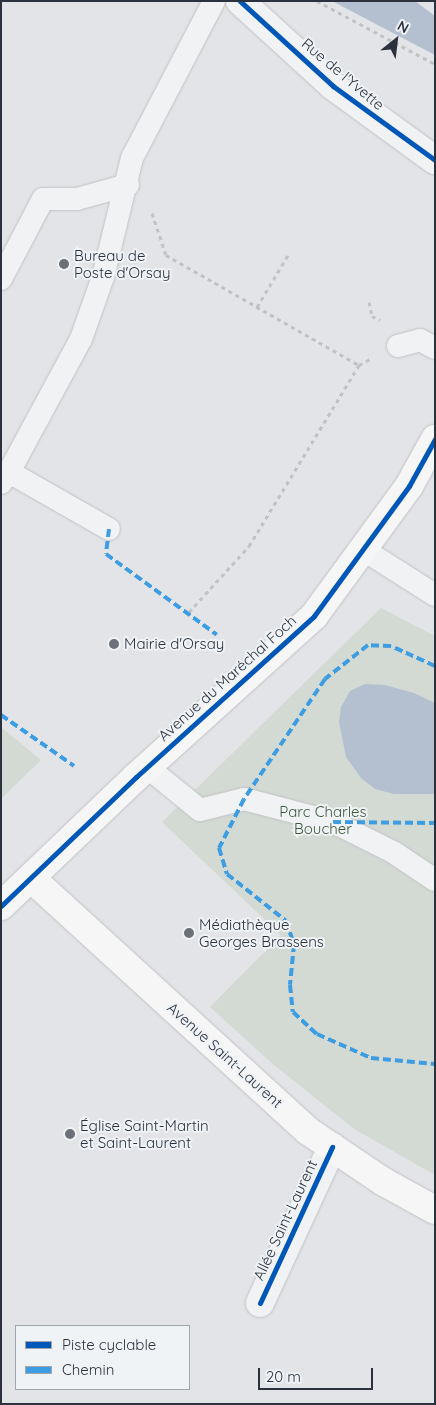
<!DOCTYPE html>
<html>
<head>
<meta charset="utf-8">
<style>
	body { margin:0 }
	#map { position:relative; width:436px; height:1405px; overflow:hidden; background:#e2e4e7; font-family:Quicksand,sans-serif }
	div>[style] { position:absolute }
	.green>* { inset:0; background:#d3dad3 }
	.water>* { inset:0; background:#b4c0cf }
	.path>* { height:3px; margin-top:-1.5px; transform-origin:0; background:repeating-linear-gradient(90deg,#c0c2c5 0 4px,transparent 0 8px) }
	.roads { filter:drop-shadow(0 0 1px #c1c2c5) drop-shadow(0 0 1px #c1c2c5) }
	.service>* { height:22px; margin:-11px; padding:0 11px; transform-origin:11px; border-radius:11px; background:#f1f2f4 }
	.minor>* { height:28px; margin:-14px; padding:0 14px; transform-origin:14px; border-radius:14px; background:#f1f2f4 }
	.secondary>* { height:28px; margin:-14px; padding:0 14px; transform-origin:14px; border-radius:14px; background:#f6f6f6 }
	.quiet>* { height:4px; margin-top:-2px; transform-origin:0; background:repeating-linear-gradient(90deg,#3d9de3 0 8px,transparent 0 12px) }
	.cycleway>* { height:5px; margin:-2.5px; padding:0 2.5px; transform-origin:2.5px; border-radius:2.5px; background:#0057b8 }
	.dots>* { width:14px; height:14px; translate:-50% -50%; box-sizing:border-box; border:2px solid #f0f3f6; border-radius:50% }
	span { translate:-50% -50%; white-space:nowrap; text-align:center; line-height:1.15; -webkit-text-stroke:4px #f0f3f6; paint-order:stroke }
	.street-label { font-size:15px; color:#2b323e }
	.poi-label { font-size:15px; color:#2b323e }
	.left { translate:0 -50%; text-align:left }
	.park-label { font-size:15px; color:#3f593a }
	.frame { position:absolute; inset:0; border:2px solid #2b323e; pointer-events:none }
	.legend { position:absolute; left:15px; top:1325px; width:175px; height:65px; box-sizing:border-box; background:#f0f3f6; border:1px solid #a1a6ac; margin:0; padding:6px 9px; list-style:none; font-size:15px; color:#2b323e }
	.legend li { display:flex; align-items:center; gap:10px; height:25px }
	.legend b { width:25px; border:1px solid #a1a6ac }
	.north { position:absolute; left:371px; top:15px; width:50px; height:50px; -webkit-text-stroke:4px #f0f3f6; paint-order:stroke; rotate:29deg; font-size:14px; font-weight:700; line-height:20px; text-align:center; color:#2b323e }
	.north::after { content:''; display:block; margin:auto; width:18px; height:22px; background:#2b323e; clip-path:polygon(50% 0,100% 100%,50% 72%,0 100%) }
	.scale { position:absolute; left:258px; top:1368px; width:115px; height:22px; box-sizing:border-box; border:2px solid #2b323e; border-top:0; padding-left:6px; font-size:15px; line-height:18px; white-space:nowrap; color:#2b323e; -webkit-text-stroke:4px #f0f3f6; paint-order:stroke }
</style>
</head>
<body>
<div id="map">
	<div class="green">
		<div style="clip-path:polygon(381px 608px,435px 636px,435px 1175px,354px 1129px,274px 1065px,210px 1007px,281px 935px,162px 822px)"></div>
		<div style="clip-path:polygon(1px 727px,41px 760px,1px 799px)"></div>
	</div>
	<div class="water">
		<div style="clip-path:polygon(332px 1px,415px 1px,435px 16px,435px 55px)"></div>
		<div style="clip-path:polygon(365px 684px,385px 685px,414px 693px,435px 703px,435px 794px,394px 794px,375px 789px,361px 778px,346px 757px,339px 722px,341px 707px,350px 691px)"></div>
	</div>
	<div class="path">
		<div style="left:317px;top:1px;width:134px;rotate:28.1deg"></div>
		<div style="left:152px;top:213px;width:44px;rotate:71.6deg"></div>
		<div style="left:166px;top:255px;width:222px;rotate:29.7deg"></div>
		<div style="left:359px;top:365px;width:13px;rotate:-29deg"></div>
		<div style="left:369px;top:302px;width:14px;rotate:78deg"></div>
		<div style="left:372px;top:316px;width:9px;rotate:27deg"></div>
		<div style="left:257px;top:307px;width:61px;rotate:-59.2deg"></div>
		<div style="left:189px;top:612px;width:89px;rotate:-47.7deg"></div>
		<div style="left:249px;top:546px;width:212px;rotate:-58.7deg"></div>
	</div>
	<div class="roads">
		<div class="service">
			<div style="left:1px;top:279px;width:90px;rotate:-62.3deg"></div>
			<div style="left:43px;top:199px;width:34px"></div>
			<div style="left:77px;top:199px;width:53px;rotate:-15.4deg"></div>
			<div style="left:398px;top:346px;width:23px;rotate:-15deg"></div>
			<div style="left:420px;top:340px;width:17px;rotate:28deg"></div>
			<div style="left:9px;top:472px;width:151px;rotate:-61.6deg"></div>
			<div style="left:81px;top:339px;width:66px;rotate:-70.5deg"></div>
			<div style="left:103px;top:277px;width:122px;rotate:-76.3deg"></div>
			<div style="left:132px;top:158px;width:177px;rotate:-62.4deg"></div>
			<div style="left:1px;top:483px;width:14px;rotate:-54deg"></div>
			<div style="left:9px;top:472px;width:115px;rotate:29.7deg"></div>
			<div style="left:364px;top:550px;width:84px;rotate:32.4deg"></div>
			<div style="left:147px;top:767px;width:68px;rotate:39.1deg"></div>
			<div style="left:200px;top:810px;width:45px;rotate:-14deg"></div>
			<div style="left:244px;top:799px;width:92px;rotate:14.5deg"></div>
			<div style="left:333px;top:822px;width:67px;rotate:26.6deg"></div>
			<div style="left:393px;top:852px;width:50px;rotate:33.7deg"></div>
		</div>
		<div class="minor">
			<div style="left:240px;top:1px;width:126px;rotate:42.4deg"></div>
			<div style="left:333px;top:86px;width:126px;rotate:36deg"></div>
			<div style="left:260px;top:1303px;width:172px;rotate:-65.2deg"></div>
		</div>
		<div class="secondary">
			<div style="left:31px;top:878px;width:375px;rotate:42.4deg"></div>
			<div style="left:308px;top:1131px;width:92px;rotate:33.9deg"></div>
			<div style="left:384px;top:1182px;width:58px;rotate:28.8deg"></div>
			<div style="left:1px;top:906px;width:187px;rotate:-43.7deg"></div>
			<div style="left:136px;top:777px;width:240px;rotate:-42.1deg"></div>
			<div style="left:314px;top:616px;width:161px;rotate:-53.8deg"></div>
			<div style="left:409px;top:486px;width:54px;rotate:-61deg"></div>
		</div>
	</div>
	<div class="quiet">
		<div style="left:109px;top:529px;width:25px;rotate:97deg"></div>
		<div style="left:106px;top:554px;width:137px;rotate:36.1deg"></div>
		<div style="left:435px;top:666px;width:48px;rotate:-155.6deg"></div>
		<div style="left:391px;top:646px;width:23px;rotate:-178deg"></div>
		<div style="left:368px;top:645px;width:55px;rotate:141.7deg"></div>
		<div style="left:325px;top:679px;width:145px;rotate:124deg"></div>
		<div style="left:244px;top:799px;width:55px;rotate:117deg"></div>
		<div style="left:219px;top:848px;width:27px;rotate:73deg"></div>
		<div style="left:227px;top:874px;width:75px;rotate:38.5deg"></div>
		<div style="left:286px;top:921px;width:24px;rotate:71deg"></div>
		<div style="left:294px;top:944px;width:41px;rotate:95.6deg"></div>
		<div style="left:290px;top:985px;width:27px;rotate:84deg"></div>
		<div style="left:293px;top:1012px;width:33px;rotate:43deg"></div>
		<div style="left:317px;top:1034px;width:59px;rotate:24deg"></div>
		<div style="left:371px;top:1058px;width:64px;rotate:5.4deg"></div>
		<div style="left:1px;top:715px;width:89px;rotate:34.9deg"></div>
		<div style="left:333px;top:822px;width:102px;rotate:0.6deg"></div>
	</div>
	<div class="cycleway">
		<div style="left:240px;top:1px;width:126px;rotate:42.4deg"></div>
		<div style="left:333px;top:86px;width:126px;rotate:36deg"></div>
		<div style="left:1px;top:906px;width:187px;rotate:-43.7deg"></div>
		<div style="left:136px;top:777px;width:240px;rotate:-42.1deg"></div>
		<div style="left:314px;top:616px;width:161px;rotate:-53.8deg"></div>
		<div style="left:409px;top:486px;width:54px;rotate:-61deg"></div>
		<div style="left:260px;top:1303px;width:172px;rotate:-65.2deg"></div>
	</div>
	<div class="dots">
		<div style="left:64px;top:264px;background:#6b7079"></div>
		<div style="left:114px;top:644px;background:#6b7079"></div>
		<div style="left:189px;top:933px;background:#6b7079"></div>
		<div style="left:70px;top:1134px;background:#6b7079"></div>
	</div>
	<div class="street-label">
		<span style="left:343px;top:74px;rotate:40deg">Rue de l'Yvette</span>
		<span style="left:227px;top:678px;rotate:-42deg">Avenue du Maréchal Foch</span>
		<span style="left:225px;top:1055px;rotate:42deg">Avenue Saint-Laurent</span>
		<span style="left:285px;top:1220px;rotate:-65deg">Allée Saint-Laurent</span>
	</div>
	<div class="poi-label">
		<span class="left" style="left:74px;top:264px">Bureau de<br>Poste d'Orsay</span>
		<span class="left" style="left:124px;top:644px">Mairie d'Orsay</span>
		<span class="left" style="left:199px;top:933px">Médiathèque<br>Georges Brassens</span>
		<span class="left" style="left:80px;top:1134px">Église Saint-Martin<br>et Saint-Laurent</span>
	</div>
	<div class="park-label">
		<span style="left:323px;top:820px">Parc Charles<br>Boucher</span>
	</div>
	<div class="frame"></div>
	<ul class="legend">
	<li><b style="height:6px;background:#0057b8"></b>Piste cyclable</li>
	<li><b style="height:6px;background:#3d9de3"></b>Chemin</li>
	</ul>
	<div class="north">N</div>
	<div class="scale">20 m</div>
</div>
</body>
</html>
